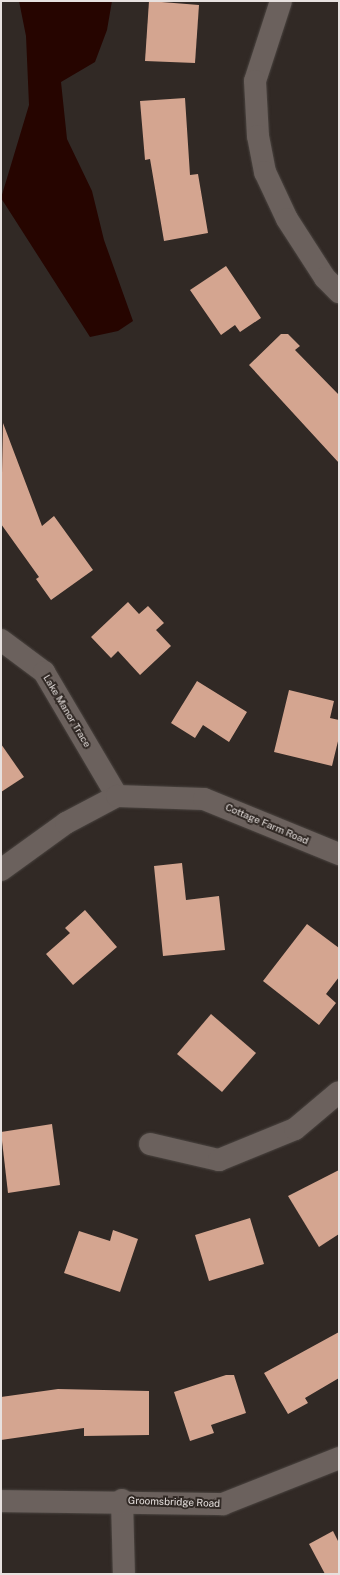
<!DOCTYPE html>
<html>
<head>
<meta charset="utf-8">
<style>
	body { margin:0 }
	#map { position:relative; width:340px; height:1575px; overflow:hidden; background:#312925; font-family:"Public Sans",sans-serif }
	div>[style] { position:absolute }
	.water>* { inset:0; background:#260500 }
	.building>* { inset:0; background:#d4a590 }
	.roads { filter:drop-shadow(0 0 1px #4a4440) drop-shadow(0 0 1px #4a4440) }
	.minor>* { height:22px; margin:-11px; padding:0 11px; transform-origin:11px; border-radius:11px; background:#6b615d }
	span { translate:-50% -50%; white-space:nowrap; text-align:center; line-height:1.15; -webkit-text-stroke:4px #312925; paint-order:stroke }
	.street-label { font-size:10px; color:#e7e1df }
	.frame { position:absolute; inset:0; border:2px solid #e7e1df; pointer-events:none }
</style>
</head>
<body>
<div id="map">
	<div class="water">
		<div style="clip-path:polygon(19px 1px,112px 1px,107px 30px,95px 62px,61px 82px,67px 139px,92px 191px,104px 240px,133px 321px,118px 331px,90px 337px,1px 198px,29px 105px,26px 36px)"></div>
	</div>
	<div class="building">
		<div style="clip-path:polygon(149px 1px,199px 5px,195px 63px,145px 61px)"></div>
		<div style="clip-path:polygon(185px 98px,190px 175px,198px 174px,208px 233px,164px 241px,150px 159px,145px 160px,140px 101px)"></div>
		<div style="clip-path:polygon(226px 266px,261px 318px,240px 332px,235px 325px,221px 335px,190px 290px)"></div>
		<div style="clip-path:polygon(281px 334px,288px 334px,300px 346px,295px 350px,339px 395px,339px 463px,249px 365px)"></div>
		<div style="clip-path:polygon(3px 423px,42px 526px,54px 516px,93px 570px,51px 600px,36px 579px,39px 577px,1px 524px)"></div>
		<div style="clip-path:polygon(128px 602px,139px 614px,148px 606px,164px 623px,156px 630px,171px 646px,140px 675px,118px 651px,111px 658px,91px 637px)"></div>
		<div style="clip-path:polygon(197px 681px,247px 712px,229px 742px,203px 725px,195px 738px,171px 723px)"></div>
		<div style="clip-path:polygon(289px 690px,334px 701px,330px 718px,339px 720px,339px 737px,332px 766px,274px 752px)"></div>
		<div style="clip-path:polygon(1px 744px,24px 777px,1px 792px)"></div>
		<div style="clip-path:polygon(182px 863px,186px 900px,219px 896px,225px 950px,163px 956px,154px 866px)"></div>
		<div style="clip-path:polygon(85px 910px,117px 947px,73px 985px,46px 954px,70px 933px,65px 928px)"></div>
		<div style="clip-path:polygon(307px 924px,339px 948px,339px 977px,326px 994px,336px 1003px,319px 1025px,263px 981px)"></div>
		<div style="clip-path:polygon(211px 1014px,256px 1053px,222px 1092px,177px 1054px)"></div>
		<div style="clip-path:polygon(52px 1124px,60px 1185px,8px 1193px,1px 1132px)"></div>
		<div style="clip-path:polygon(339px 1170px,339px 1234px,319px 1247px,288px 1196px)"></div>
		<div style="clip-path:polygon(250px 1218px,264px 1264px,209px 1281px,195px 1235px)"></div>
		<div style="clip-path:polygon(113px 1230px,138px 1239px,120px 1292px,64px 1273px,79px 1231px,110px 1241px)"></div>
		<div style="clip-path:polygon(339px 1332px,339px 1378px,305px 1398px,308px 1403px,288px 1414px,264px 1373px)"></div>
		<div style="clip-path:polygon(226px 1375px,234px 1375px,246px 1413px,211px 1425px,214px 1433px,190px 1441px,174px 1392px)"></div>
		<div style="clip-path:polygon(58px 1389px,149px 1391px,149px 1435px,84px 1436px,84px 1428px,1px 1440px,1px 1397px)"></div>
		<div style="clip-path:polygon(333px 1531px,339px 1543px,339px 1574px,325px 1574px,309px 1544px)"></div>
	</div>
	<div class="roads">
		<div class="minor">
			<div style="left:281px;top:1px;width:84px;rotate:108deg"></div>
			<div style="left:255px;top:81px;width:55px;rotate:86.9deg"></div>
			<div style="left:258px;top:136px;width:37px;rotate:79deg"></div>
			<div style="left:265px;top:172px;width:52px;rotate:64.9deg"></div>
			<div style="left:287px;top:219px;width:70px;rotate:57.2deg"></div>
			<div style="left:325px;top:278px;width:20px;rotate:45deg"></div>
			<div style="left:1px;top:640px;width:54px;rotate:36.7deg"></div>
			<div style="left:44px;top:672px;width:144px;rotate:59.5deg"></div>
			<div style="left:1px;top:870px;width:80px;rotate:-35.9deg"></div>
			<div style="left:66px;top:823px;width:58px;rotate:-27.9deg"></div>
			<div style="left:117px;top:796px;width:87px;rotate:2deg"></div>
			<div style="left:204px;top:799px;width:146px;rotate:22.2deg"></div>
			<div style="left:150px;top:1144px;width:71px;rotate:13.1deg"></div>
			<div style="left:219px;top:1160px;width:82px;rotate:-22.2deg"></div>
			<div style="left:295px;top:1129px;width:57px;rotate:-40.1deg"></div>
			<div style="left:122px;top:1500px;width:74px;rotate:88.5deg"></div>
			<div style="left:1px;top:1501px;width:222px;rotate:0.8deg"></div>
			<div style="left:223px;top:1504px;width:125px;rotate:-21.6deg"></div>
		</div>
	</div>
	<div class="street-label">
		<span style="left:67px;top:711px;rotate:59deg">Lake Manor Trace</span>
		<span style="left:267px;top:824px;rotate:23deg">Cottage Farm Road</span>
		<span style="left:174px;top:1502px;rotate:2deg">Groomsbridge Road</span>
	</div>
	<div class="frame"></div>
</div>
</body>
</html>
